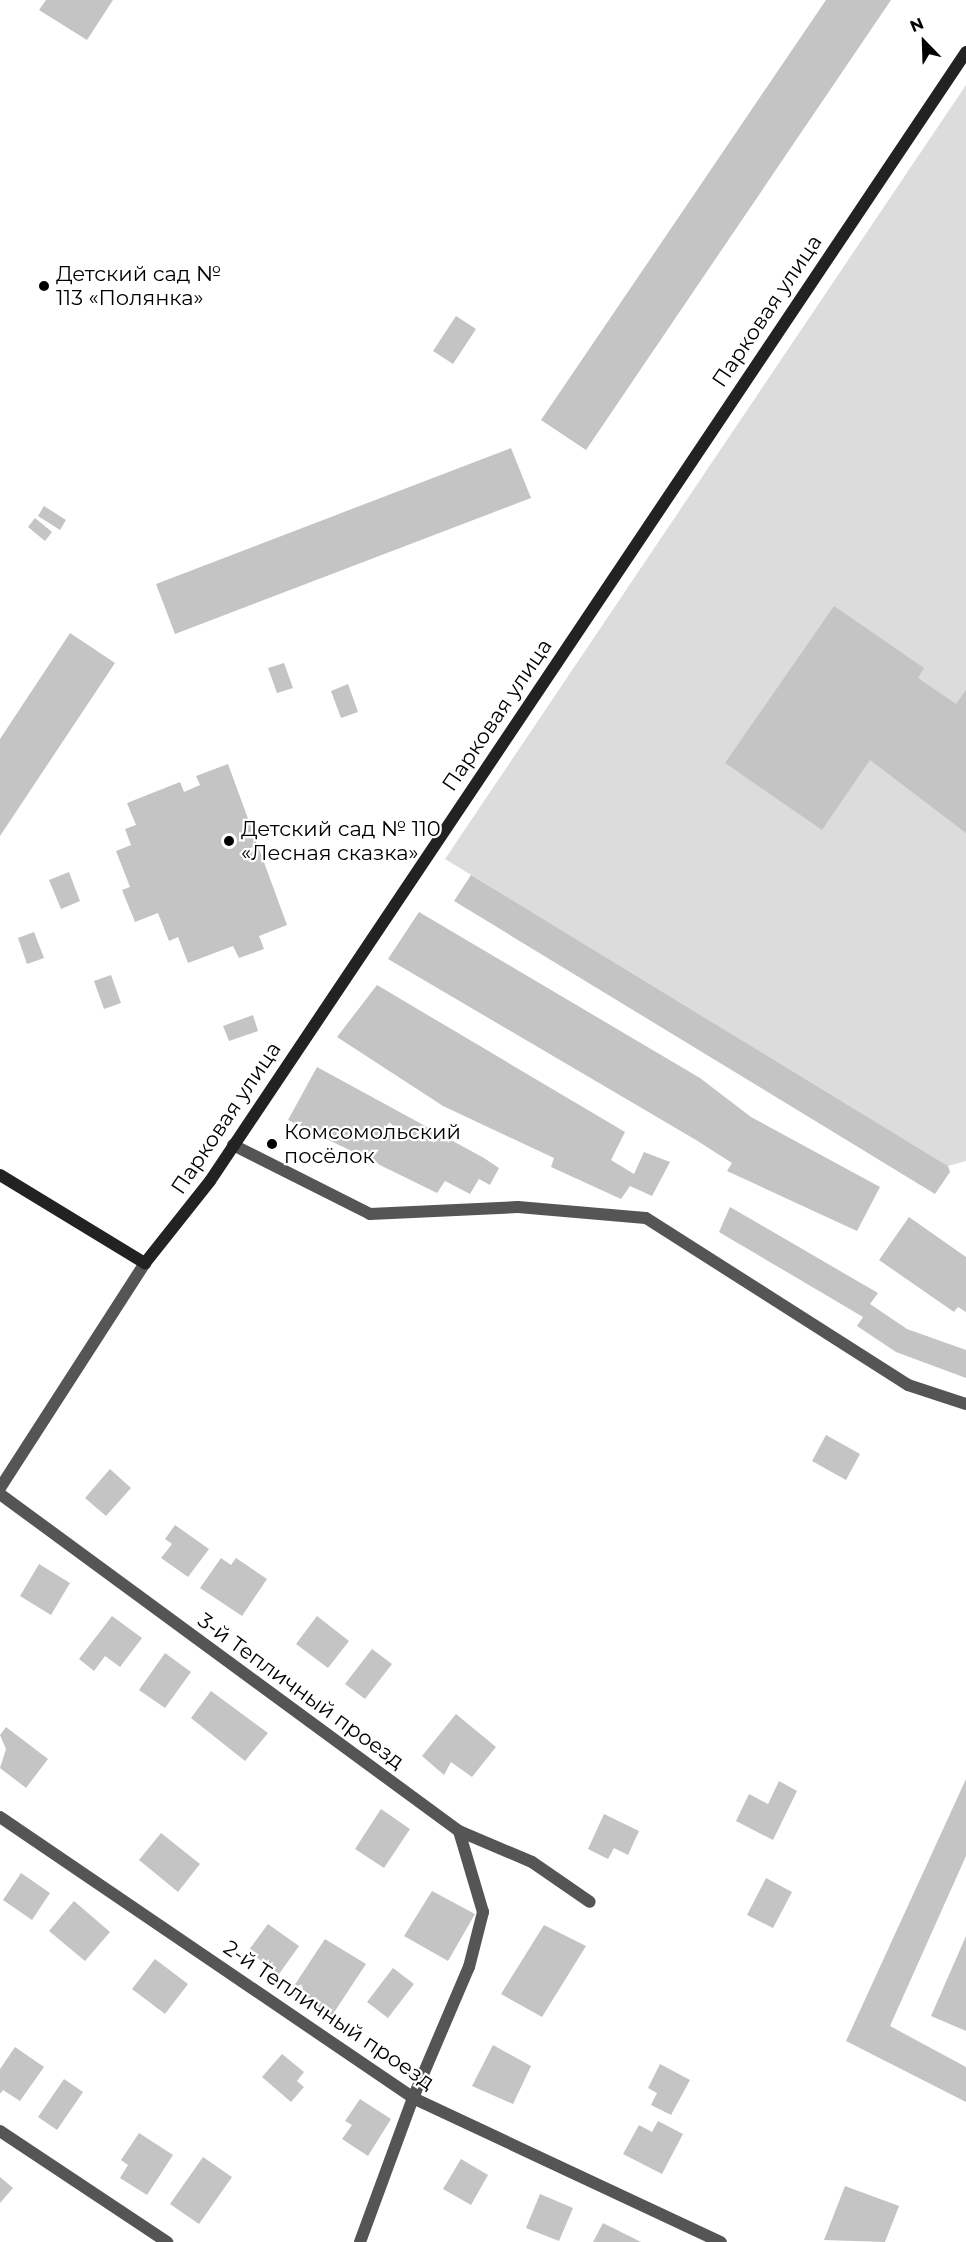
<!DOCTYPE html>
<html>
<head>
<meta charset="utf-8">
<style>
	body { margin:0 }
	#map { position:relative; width:966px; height:2242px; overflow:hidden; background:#fff; font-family:Montserrat,sans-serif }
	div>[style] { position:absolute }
	.green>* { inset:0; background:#dcdcdc }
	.building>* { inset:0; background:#c4c4c4 }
	.street>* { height:12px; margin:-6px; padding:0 6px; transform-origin:6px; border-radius:6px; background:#555 }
	.secondary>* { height:12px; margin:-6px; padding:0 6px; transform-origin:6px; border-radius:6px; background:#222 }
	.dots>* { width:16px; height:16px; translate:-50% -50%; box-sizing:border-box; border:3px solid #fff; border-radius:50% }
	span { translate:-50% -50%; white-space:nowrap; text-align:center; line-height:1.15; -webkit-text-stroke:4.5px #fff; paint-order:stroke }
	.poi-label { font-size:21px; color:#000 }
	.left { translate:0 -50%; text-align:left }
	.street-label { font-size:21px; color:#000 }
	.north { position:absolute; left:894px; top:12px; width:60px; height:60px; -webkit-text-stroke:4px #fff; paint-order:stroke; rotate:337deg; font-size:16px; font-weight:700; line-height:24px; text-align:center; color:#000 }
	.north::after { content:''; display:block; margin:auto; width:21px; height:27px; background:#000; clip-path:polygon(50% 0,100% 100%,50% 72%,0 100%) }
</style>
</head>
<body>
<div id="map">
	<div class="green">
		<div style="clip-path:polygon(966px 85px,966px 1161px,948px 1166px,445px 859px)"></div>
	</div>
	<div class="building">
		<div style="clip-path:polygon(46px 0,113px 0,87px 40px,39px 10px)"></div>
		<div style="clip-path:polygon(826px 0,891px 0,586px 450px,541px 420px)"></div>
		<div style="clip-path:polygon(456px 316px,476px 329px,453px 364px,433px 351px)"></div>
		<div style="clip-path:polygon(511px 448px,531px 498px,175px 634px,156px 584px)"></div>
		<div style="clip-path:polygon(44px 506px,66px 520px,60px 530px,38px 516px)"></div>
		<div style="clip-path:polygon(35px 518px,52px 532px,45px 541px,28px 527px)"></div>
		<div style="clip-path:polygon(834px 606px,924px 668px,918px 678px,956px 704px,966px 690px,966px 833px,870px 760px,822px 830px,725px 763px)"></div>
		<div style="clip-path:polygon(70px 633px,115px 663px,0 836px,0 739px)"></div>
		<div style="clip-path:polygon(284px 663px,293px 688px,277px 693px,268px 668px)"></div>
		<div style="clip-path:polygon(348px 684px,358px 712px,341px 718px,331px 691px)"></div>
		<div style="clip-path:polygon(228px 764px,287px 925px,259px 936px,264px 949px,239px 958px,233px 946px,188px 963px,178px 937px,169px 941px,158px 913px,135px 922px,122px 890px,130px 887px,116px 851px,131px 845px,125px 829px,136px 825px,127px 803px,180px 782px,184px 792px,200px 785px,196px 776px)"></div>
		<div style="clip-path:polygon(69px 872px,80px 901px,61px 909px,49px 880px)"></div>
		<div style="clip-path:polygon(471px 875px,948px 1166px,950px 1172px,935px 1194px,454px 901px)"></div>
		<div style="clip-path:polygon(419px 912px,700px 1078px,751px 1117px,880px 1187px,857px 1231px,727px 1171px,732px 1163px,696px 1140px,388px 959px)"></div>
		<div style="clip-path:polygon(34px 932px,44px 958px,27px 964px,18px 938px)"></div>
		<div style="clip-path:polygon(111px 975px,121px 1003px,104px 1009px,94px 981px)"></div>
		<div style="clip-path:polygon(377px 985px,625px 1132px,611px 1160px,634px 1174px,644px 1152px,670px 1162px,652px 1196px,630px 1186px,621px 1199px,551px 1167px,554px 1158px,443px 1106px,337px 1037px)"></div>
		<div style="clip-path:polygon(253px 1015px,258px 1031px,229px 1041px,223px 1026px)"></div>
		<div style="clip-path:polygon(317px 1067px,484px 1158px,499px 1168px,490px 1185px,479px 1179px,470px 1194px,445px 1181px,437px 1193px,288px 1120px)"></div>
		<div style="clip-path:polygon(730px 1207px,878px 1293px,870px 1304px,907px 1329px,966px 1350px,966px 1378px,896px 1352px,857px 1326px,863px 1317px,719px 1232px)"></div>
		<div style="clip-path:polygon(909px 1217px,966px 1257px,966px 1312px,958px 1307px,954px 1312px,879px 1260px)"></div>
		<div style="clip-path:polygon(826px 1435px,860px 1454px,846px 1480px,812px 1461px)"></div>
		<div style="clip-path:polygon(110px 1469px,131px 1488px,106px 1516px,85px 1498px)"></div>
		<div style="clip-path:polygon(175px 1525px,209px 1549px,188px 1577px,161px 1558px,172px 1544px,165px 1539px)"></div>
		<div style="clip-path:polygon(221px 1558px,231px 1565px,236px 1558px,267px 1579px,242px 1616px,200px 1588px)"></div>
		<div style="clip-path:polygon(39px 1564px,70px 1583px,51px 1615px,20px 1596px)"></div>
		<div style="clip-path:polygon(112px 1616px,142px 1638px,120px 1667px,105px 1656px,94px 1671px,79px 1659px)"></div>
		<div style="clip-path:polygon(317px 1616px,349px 1641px,328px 1668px,296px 1644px)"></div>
		<div style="clip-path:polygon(372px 1649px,392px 1664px,365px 1699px,345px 1684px)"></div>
		<div style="clip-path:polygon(165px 1653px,191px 1672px,165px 1708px,139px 1690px)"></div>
		<div style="clip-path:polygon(211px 1691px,268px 1733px,245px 1761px,191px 1718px)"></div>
		<div style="clip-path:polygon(456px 1714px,496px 1747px,472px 1777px,451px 1762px,444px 1775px,422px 1756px)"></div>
		<div style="clip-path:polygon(6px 1727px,48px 1759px,26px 1788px,0 1768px,6px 1749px,0 1735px)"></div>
		<div style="clip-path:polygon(966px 1779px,966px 1856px,890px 2026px,966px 2067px,966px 2102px,846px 2041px)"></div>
		<div style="clip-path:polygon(779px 1781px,797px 1791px,773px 1840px,736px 1821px,749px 1794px,768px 1804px)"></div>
		<div style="clip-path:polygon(381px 1809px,410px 1829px,384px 1868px,355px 1849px)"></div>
		<div style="clip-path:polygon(604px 1814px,639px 1831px,628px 1855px,614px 1848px,608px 1859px,588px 1849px)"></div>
		<div style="clip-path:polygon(161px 1833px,200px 1864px,178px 1892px,139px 1860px)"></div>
		<div style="clip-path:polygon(21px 1873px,50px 1893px,32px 1920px,3px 1900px)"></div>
		<div style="clip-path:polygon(766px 1878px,792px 1892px,773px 1928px,747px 1915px)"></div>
		<div style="clip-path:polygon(432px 1891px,475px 1914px,448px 1961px,404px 1936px)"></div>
		<div style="clip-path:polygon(74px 1901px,110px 1932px,85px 1961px,49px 1931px)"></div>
		<div style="clip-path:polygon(268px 1924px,299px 1946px,279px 1974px,248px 1951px)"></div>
		<div style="clip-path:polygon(544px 1925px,586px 1946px,542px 2017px,501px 1994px)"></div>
		<div style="clip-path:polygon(966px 1936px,966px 2031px,931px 2016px)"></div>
		<div style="clip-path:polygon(325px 1939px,366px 1964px,331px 2017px,290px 1992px)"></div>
		<div style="clip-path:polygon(155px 1959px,188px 1984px,165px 2014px,132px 1989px)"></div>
		<div style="clip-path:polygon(393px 1968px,414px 1984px,388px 2018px,367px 2002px)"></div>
		<div style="clip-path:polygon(493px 2045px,531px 2066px,513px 2104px,472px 2086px)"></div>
		<div style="clip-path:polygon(15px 2047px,44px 2067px,20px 2101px,3px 2090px,0 2094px,0 2069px)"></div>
		<div style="clip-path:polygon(282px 2054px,304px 2072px,297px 2081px,304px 2087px,291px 2102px,262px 2077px)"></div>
		<div style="clip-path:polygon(660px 2064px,690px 2080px,671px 2115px,651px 2105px,657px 2093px,648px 2088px)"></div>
		<div style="clip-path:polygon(64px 2079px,83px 2092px,57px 2130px,38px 2117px)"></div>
		<div style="clip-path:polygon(360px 2099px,391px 2119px,368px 2156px,342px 2139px,352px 2125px,345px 2121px)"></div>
		<div style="clip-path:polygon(658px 2121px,683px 2134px,662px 2174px,623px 2154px,639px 2125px,652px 2132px)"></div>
		<div style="clip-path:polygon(139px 2133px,173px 2155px,147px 2195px,120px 2178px,128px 2165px,121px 2160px)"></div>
		<div style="clip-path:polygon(203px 2157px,232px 2177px,199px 2224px,170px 2204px)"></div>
		<div style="clip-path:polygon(461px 2159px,488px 2175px,471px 2205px,443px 2189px)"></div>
		<div style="clip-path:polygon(0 2177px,13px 2188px,0 2203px)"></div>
		<div style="clip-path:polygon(845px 2186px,899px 2206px,885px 2242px,824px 2240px)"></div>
		<div style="clip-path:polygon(540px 2194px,573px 2208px,559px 2241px,526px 2228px)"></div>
		<div style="clip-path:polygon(603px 2223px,641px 2242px,593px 2242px)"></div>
	</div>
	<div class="street">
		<div style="left:233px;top:1145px;width:153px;rotate:26.7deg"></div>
		<div style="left:370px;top:1214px;width:148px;rotate:-2.7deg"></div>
		<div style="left:518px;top:1207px;width:128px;rotate:4.9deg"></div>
		<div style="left:646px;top:1218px;width:311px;rotate:32.5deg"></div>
		<div style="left:908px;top:1385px;width:61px;rotate:18.1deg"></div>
		<div style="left:0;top:1488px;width:268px;rotate:-57.2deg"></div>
		<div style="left:0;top:1494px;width:569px;rotate:36.29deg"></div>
		<div style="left:459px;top:1831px;width:79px;rotate:23deg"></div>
		<div style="left:532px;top:1862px;width:70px;rotate:34.6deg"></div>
		<div style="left:0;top:1817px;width:500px;rotate:34.2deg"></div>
		<div style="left:413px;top:2098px;width:340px;rotate:25.1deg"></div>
		<div style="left:0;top:2131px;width:201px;rotate:33.6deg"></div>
		<div style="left:360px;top:2242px;width:153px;rotate:-69.8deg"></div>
		<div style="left:413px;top:2098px;width:142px;rotate:-66.9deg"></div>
		<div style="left:469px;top:1967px;width:57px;rotate:-75.7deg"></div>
		<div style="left:483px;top:1912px;width:84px;rotate:-106.5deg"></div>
	</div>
	<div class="secondary">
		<div style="left:0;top:1175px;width:170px;rotate:31.3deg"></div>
		<div style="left:145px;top:1263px;width:105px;rotate:-51.6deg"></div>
		<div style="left:210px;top:1181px;width:1359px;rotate:-56.19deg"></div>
	</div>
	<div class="dots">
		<div style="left:44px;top:286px;background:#000"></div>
		<div style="left:229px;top:841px;background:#000"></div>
		<div style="left:272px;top:1144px;background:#000"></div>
	</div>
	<div class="poi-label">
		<span class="left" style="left:56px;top:286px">Детский сад №<br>113 «Полянка»</span>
		<span class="left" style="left:241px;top:841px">Детский сад № 110<br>«Лесная сказка»</span>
		<span class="left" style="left:284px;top:1144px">Комсомольский<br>посёлок</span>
	</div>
	<div class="street-label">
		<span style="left:767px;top:311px;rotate:-56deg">Парковая улица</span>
		<span style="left:497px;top:715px;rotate:-56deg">Парковая улица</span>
		<span style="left:226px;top:1118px;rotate:-56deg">Парковая улица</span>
		<span style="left:301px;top:1691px;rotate:36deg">3-й Тепличный проезд</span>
		<span style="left:329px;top:2015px;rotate:34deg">2-й Тепличный проезд</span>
	</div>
	<div class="north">N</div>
</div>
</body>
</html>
